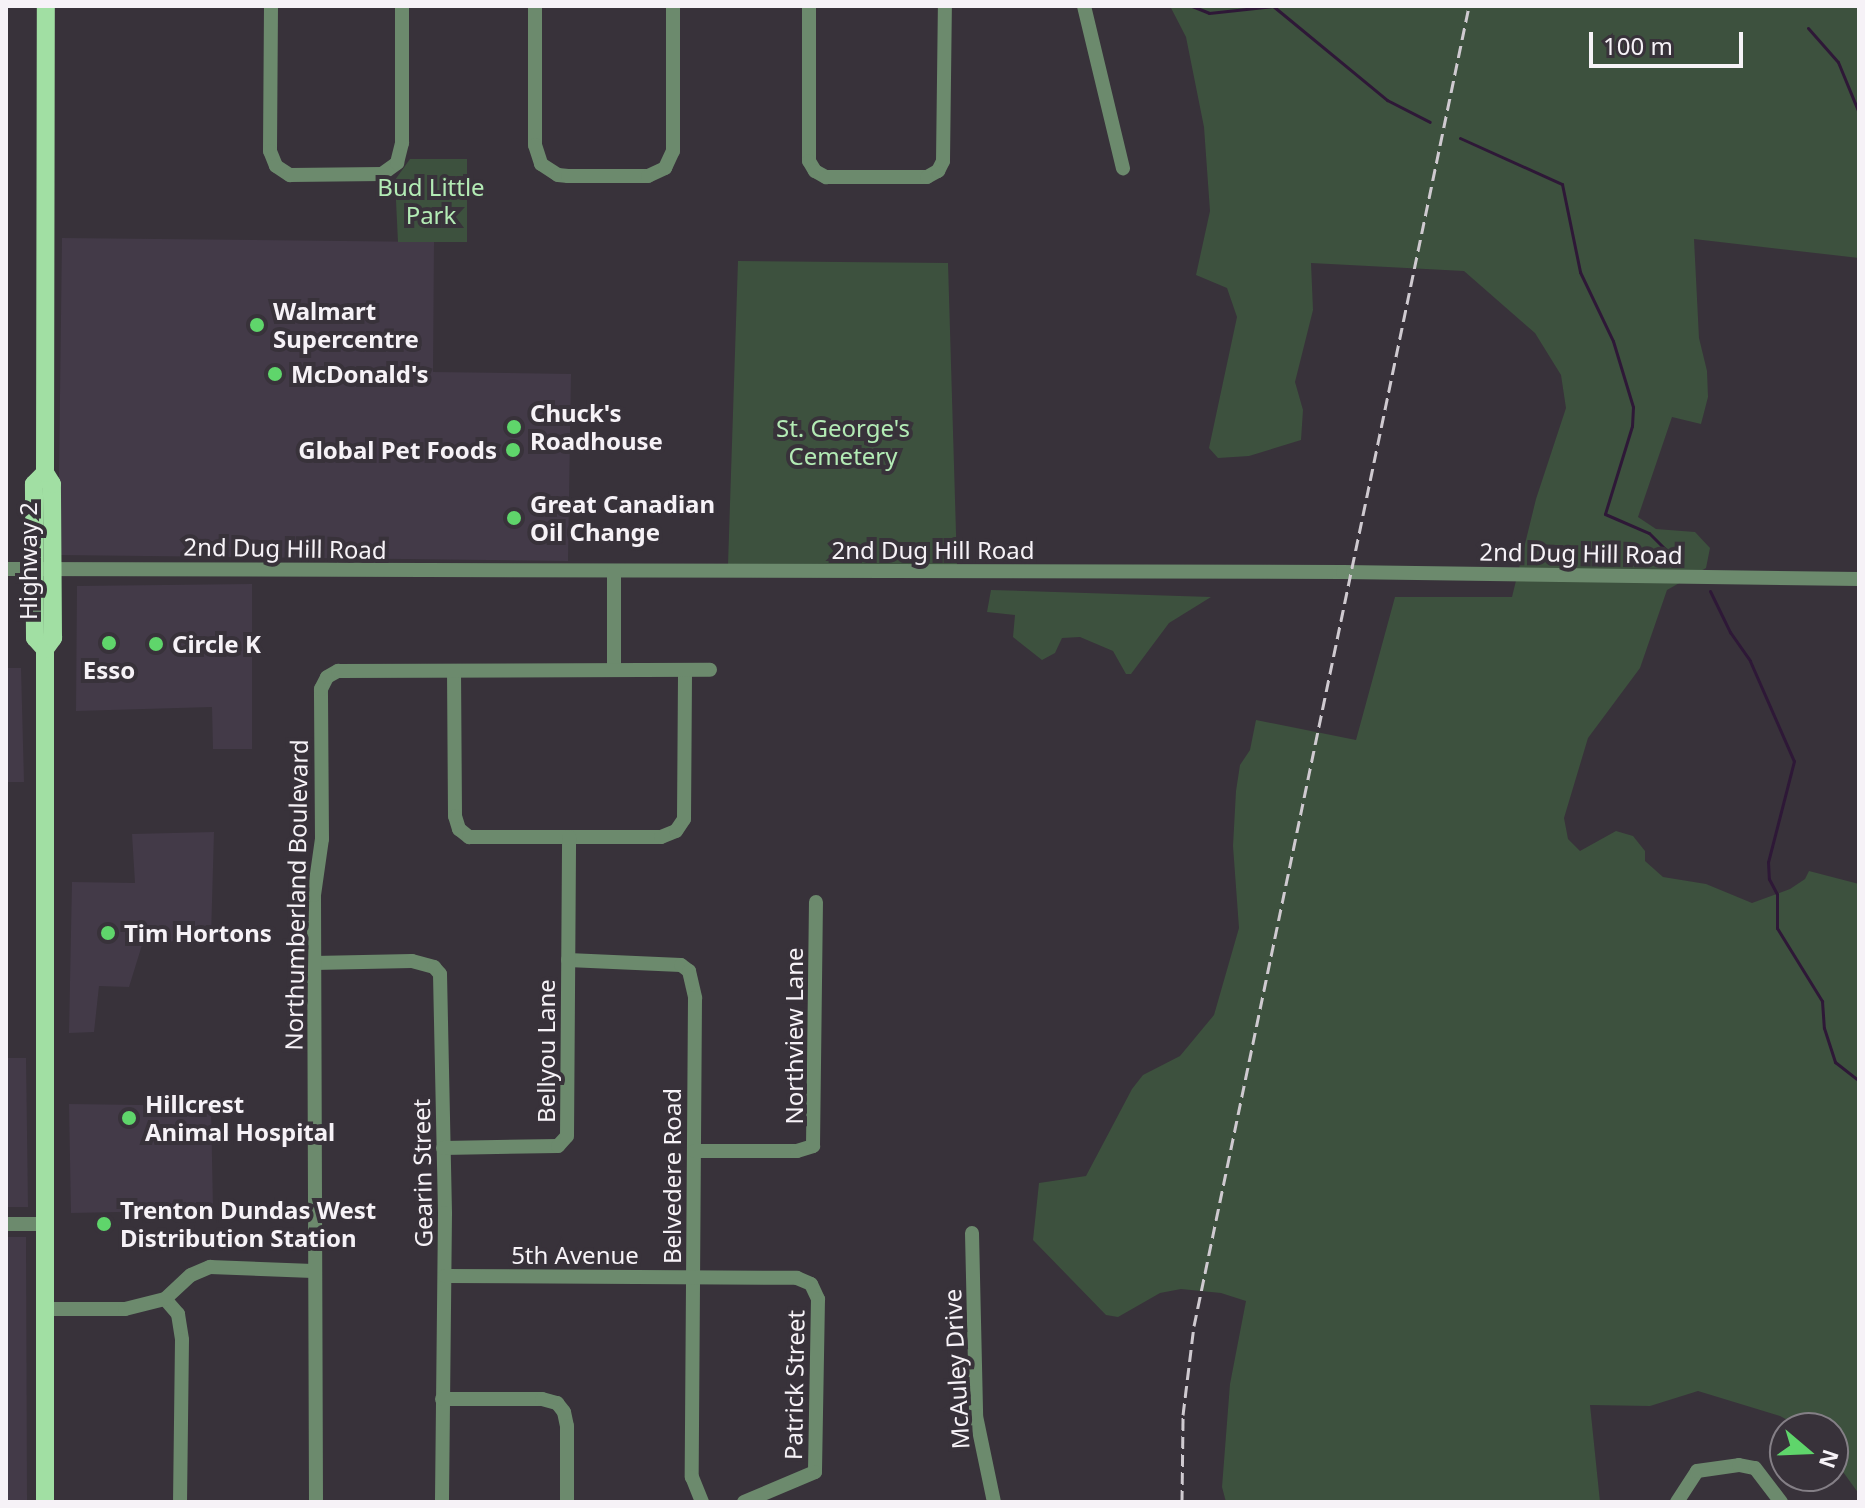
<!DOCTYPE html>
<html>
<head>
<meta charset="utf-8">
<style>
	body { margin:0 }
	#map { position:relative; width:1865px; height:1508px; overflow:hidden; background:#38323a; font-family:"Noto Sans",sans-serif }
	div>[style] { position:absolute }
	.built>* { inset:0; background:#433a48 }
	.green>* { inset:0; background:#3d513e }
	.stream>* { height:3px; margin:-1.5px; padding:0 1.5px; transform-origin:1.5px; border-radius:1.5px; background:#2e1837 }
	.minor>* { height:14px; margin:-7px; padding:0 7px; transform-origin:7px; border-radius:7px; background:#6c8a6d }
	.major>* { height:18px; margin:-9px; padding:0 9px; transform-origin:9px; border-radius:9px; background:#a1dfa3 }
	.rail>* { height:3px; margin-top:-1.5px; transform-origin:0; background:repeating-linear-gradient(90deg,#cfcad0 0 12px,transparent 0 18px) }
	.dots>* { width:22px; height:22px; translate:-50% -50%; box-sizing:border-box; border:4px solid #38323a; border-radius:50% }
	span { translate:-50% -50%; white-space:nowrap; text-align:center; line-height:1.15; -webkit-text-stroke:8px #38323a; paint-order:stroke }
	.park-label { font-size:24px; color:#b3ebb5 }
	.poi-label { font-size:24px; color:#f6f2f7; font-weight:700 }
	.left { translate:0 -50%; text-align:left }
	.right { translate:-100% -50%; text-align:right }
	.street-label { font-size:24px; color:#f6f2f7 }
	.frame { position:absolute; inset:0; border:8px solid #f6f2f7; pointer-events:none }
	.north { position:absolute; left:1769px; top:1412px; width:80px; height:80px; box-sizing:border-box; background:#38323a; border:2px solid #847f86; border-radius:50%; rotate:109deg; font-size:22px; font-weight:700; line-height:32px; text-align:center; color:#f6f2f7 }
	.north::after { content:''; display:block; margin:auto; width:28px; height:36px; background:#5fd56b; clip-path:polygon(50% 0,100% 100%,50% 72%,0 100%) }
	.scale { position:absolute; left:1589px; top:32px; width:154px; height:36px; box-sizing:border-box; border:4px solid #f6f2f7; border-top:0; padding-left:10px; font-size:24px; line-height:28px; white-space:nowrap; color:#f6f2f7; -webkit-text-stroke:6px #38323a; paint-order:stroke }
</style>
</head>
<body>
<div id="map">
	<div class="built">
		<div style="clip-path:polygon(62px 238px,434px 242px,433px 372px,571px 374px,568px 561px,58px 555px)"></div>
		<div style="clip-path:polygon(252px 584px,252px 749px,213px 749px,212px 707px,76px 711px,77px 586px)"></div>
		<div style="clip-path:polygon(6px 668px,21px 668px,24px 782px,6px 782px)"></div>
		<div style="clip-path:polygon(214px 832px,211px 937px,142px 945px,129px 987px,99px 986px,94px 1032px,69px 1033px,72px 882px,135px 883px,132px 834px)"></div>
		<div style="clip-path:polygon(6px 1058px,26px 1058px,28px 1207px,6px 1207px)"></div>
		<div style="clip-path:polygon(69px 1104px,211px 1106px,213px 1210px,71px 1213px)"></div>
		<div style="clip-path:polygon(6px 1237px,26px 1237px,27px 1502px,6px 1502px)"></div>
	</div>
	<div class="green">
		<div style="clip-path:polygon(1170px 6px,1859px 6px,1859px 258px,1694px 239px,1699px 338px,1707px 371px,1708px 397px,1701px 424px,1672px 417px,1638px 517px,1656px 529px,1695px 532px,1710px 548px,1706px 568px,1667px 590px,1640px 668px,1588px 738px,1564px 818px,1568px 839px,1580px 851px,1616px 831px,1633px 836px,1645px 851px,1645px 861px,1663px 877px,1706px 884px,1752px 903px,1790px 889px,1805px 879px,1809px 871px,1859px 884px,1859px 1494px,1833px 1458px,1833px 1428px,1802px 1428px,1780px 1416px,1698px 1391px,1650px 1406px,1590px 1405px,1600px 1502px,1226px 1502px,1222px 1487px,1230px 1384px,1246px 1301px,1221px 1293px,1181px 1289px,1160px 1293px,1118px 1317px,1106px 1315px,1033px 1240px,1039px 1183px,1086px 1176px,1132px 1089px,1143px 1075px,1180px 1056px,1214px 1015px,1239px 928px,1233px 846px,1236px 791px,1240px 765px,1250px 750px,1256px 720px,1356px 740px,1395px 597px,1512px 597px,1536px 499px,1566px 408px,1561px 375px,1535px 333px,1464px 271px,1311px 263px,1313px 310px,1295px 382px,1303px 410px,1301px 440px,1249px 456px,1218px 458px,1209px 448px,1237px 317px,1227px 288px,1196px 275px,1210px 211px,1204px 127px,1186px 37px)"></div>
		<div style="clip-path:polygon(410px 159px,467px 159px,467px 242px,398px 242px,395px 180px)"></div>
		<div style="clip-path:polygon(738px 261px,948px 263px,957px 567px,728px 565px)"></div>
		<div style="clip-path:polygon(991px 590px,1211px 597px,1169px 623px,1131px 674px,1126px 674px,1113px 651px,1080px 637px,1062px 638px,1055px 653px,1042px 660px,1013px 637px,1015px 615px,987px 612px)"></div>
	</div>
	<div class="stream">
		<div style="left:1192px;top:6px;width:18px;rotate:22deg"></div>
		<div style="left:1209px;top:13px;width:64px;rotate:-6.2deg"></div>
		<div style="left:1273px;top:6px;width:148px;rotate:39.5deg"></div>
		<div style="left:1387px;top:100px;width:48px;rotate:27.1deg"></div>
		<div style="left:1808px;top:28px;width:45px;rotate:48.6deg"></div>
		<div style="left:1838px;top:62px;width:55px;rotate:67.6deg"></div>
		<div style="left:1460px;top:138px;width:112px;rotate:24.3deg"></div>
		<div style="left:1562px;top:184px;width:90px;rotate:78.4deg"></div>
		<div style="left:1580px;top:272px;width:76px;rotate:64.4deg"></div>
		<div style="left:1613px;top:341px;width:69px;rotate:73.1deg"></div>
		<div style="left:1633px;top:407px;width:19px;rotate:93deg"></div>
		<div style="left:1632px;top:426px;width:92px;rotate:107.1deg"></div>
		<div style="left:1605px;top:514px;width:48px;rotate:23.4deg"></div>
		<div style="left:1649px;top:533px;width:35px;rotate:45deg"></div>
		<div style="left:1710px;top:591px;width:46px;rotate:64deg"></div>
		<div style="left:1730px;top:632px;width:35px;rotate:55deg"></div>
		<div style="left:1750px;top:661px;width:109px;rotate:66.3deg"></div>
		<div style="left:1794px;top:761px;width:104px;rotate:104.4deg"></div>
		<div style="left:1768px;top:862px;width:17px;rotate:87deg"></div>
		<div style="left:1769px;top:879px;width:17px;rotate:62deg"></div>
		<div style="left:1777px;top:894px;width:34px;rotate:90deg"></div>
		<div style="left:1777px;top:928px;width:86px;rotate:58.3deg"></div>
		<div style="left:1822px;top:1001px;width:27px;rotate:86deg"></div>
		<div style="left:1824px;top:1028px;width:36px;rotate:72deg"></div>
		<div style="left:1835px;top:1062px;width:31px;rotate:38deg"></div>
	</div>
	<div class="minor">
		<div style="left:271px;top:6px;width:145px;rotate:90.4deg"></div>
		<div style="left:270px;top:151px;width:16px;rotate:68deg"></div>
		<div style="left:276px;top:166px;width:17px;rotate:33deg"></div>
		<div style="left:290px;top:175px;width:92px;rotate:-0.6deg"></div>
		<div style="left:382px;top:174px;width:19px;rotate:-36deg"></div>
		<div style="left:397px;top:163px;width:21px;rotate:-76deg"></div>
		<div style="left:402px;top:143px;width:137px;rotate:-90deg"></div>
		<div style="left:535px;top:6px;width:139px;rotate:90deg"></div>
		<div style="left:535px;top:145px;width:20px;rotate:72deg"></div>
		<div style="left:541px;top:164px;width:20px;rotate:33deg"></div>
		<div style="left:558px;top:175px;width:10px;rotate:6deg"></div>
		<div style="left:568px;top:176px;width:80px"></div>
		<div style="left:648px;top:176px;width:19px;rotate:-25deg"></div>
		<div style="left:665px;top:168px;width:19px;rotate:-65deg"></div>
		<div style="left:673px;top:151px;width:145px;rotate:-90deg"></div>
		<div style="left:809px;top:6px;width:155px;rotate:90deg"></div>
		<div style="left:809px;top:161px;width:12px;rotate:59deg"></div>
		<div style="left:815px;top:171px;width:13px;rotate:29deg"></div>
		<div style="left:826px;top:177px;width:101px"></div>
		<div style="left:927px;top:177px;width:13px;rotate:-29deg"></div>
		<div style="left:938px;top:171px;width:11px;rotate:-63deg"></div>
		<div style="left:943px;top:161px;width:155px;rotate:-89.3deg"></div>
		<div style="left:1084px;top:6px;width:167px;rotate:76.5deg"></div>
		<div style="left:6px;top:569px;width:1337px;rotate:0.13deg"></div>
		<div style="left:1343px;top:572px;width:516px;rotate:0.78deg"></div>
		<div style="left:614px;top:571px;width:99px;rotate:90deg"></div>
		<div style="left:454px;top:671px;width:145px;rotate:89.6deg"></div>
		<div style="left:455px;top:816px;width:14px;rotate:73deg"></div>
		<div style="left:459px;top:829px;width:13px;rotate:39deg"></div>
		<div style="left:469px;top:837px;width:192px"></div>
		<div style="left:661px;top:837px;width:16px;rotate:-22deg"></div>
		<div style="left:676px;top:831px;width:14px;rotate:-56deg"></div>
		<div style="left:684px;top:819px;width:149px;rotate:-89.6deg"></div>
		<div style="left:568px;top:960px;width:113px;rotate:2.5deg"></div>
		<div style="left:681px;top:965px;width:10px;rotate:37deg"></div>
		<div style="left:689px;top:971px;width:28px;rotate:77deg"></div>
		<div style="left:695px;top:998px;width:479px;rotate:90.4deg"></div>
		<div style="left:692px;top:1477px;width:27px;rotate:68deg"></div>
		<div style="left:314px;top:963px;width:98px;rotate:-1.2deg"></div>
		<div style="left:412px;top:961px;width:23px;rotate:15deg"></div>
		<div style="left:434px;top:967px;width:9px;rotate:49deg"></div>
		<div style="left:440px;top:974px;width:239px;rotate:88.8deg"></div>
		<div style="left:445px;top:1213px;width:289px;rotate:90.6deg"></div>
		<div style="left:443px;top:1148px;width:115px;rotate:-1deg"></div>
		<div style="left:558px;top:1146px;width:13px;rotate:-48deg"></div>
		<div style="left:567px;top:1136px;width:299px;rotate:-89.6deg"></div>
		<div style="left:694px;top:1151px;width:103px"></div>
		<div style="left:797px;top:1151px;width:17px;rotate:-17deg"></div>
		<div style="left:813px;top:1146px;width:244px;rotate:-89.3deg"></div>
		<div style="left:6px;top:1224px;width:40px"></div>
		<div style="left:972px;top:1233px;width:183px;rotate:88.7deg"></div>
		<div style="left:976px;top:1416px;width:88px;rotate:78.2deg"></div>
		<div style="left:445px;top:1276px;width:352px;rotate:0.3deg"></div>
		<div style="left:797px;top:1278px;width:15px;rotate:23deg"></div>
		<div style="left:811px;top:1284px;width:17px;rotate:65deg"></div>
		<div style="left:818px;top:1299px;width:173px;rotate:91deg"></div>
		<div style="left:815px;top:1472px;width:77px;rotate:157.1deg"></div>
		<div style="left:165px;top:1299px;width:20px;rotate:49deg"></div>
		<div style="left:178px;top:1314px;width:26px;rotate:81deg"></div>
		<div style="left:182px;top:1340px;width:162px;rotate:90.7deg"></div>
		<div style="left:46px;top:1309px;width:79px"></div>
		<div style="left:125px;top:1309px;width:41px;rotate:-14deg"></div>
		<div style="left:165px;top:1299px;width:35px;rotate:-43deg"></div>
		<div style="left:191px;top:1275px;width:21px;rotate:-23deg"></div>
		<div style="left:210px;top:1267px;width:103px;rotate:2.2deg"></div>
		<div style="left:442px;top:1399px;width:100px"></div>
		<div style="left:542px;top:1399px;width:16px;rotate:15deg"></div>
		<div style="left:557px;top:1403px;width:11px;rotate:52deg"></div>
		<div style="left:564px;top:1412px;width:14px;rotate:78deg"></div>
		<div style="left:567px;top:1426px;width:76px;rotate:90deg"></div>
		<div style="left:316px;top:1502px;width:607px;rotate:-90.19deg"></div>
		<div style="left:314px;top:895px;width:57px;rotate:-81.9deg"></div>
		<div style="left:322px;top:839px;width:150px;rotate:-90.4deg"></div>
		<div style="left:321px;top:689px;width:13px;rotate:-63deg"></div>
		<div style="left:327px;top:677px;width:13px;rotate:-29deg"></div>
		<div style="left:338px;top:671px;width:372px;rotate:-0.2deg"></div>
		<div style="left:1677px;top:1502px;width:37px;rotate:-57deg"></div>
		<div style="left:1697px;top:1471px;width:42px;rotate:-8.1deg"></div>
		<div style="left:1739px;top:1465px;width:16px;rotate:11deg"></div>
		<div style="left:1755px;top:1468px;width:43px;rotate:52.6deg"></div>
	</div>
	<div class="major">
		<div style="left:45px;top:649px;width:15px;rotate:-132deg"></div>
		<div style="left:35px;top:638px;width:154px;rotate:-90.4deg"></div>
		<div style="left:34px;top:484px;width:16px;rotate:-45deg"></div>
		<div style="left:45px;top:1502px;width:853px;rotate:-90deg"></div>
		<div style="left:45px;top:649px;width:14px;rotate:-54deg"></div>
		<div style="left:53px;top:638px;width:154px;rotate:-90.4deg"></div>
		<div style="left:52px;top:484px;width:13px;rotate:-122deg"></div>
		<div style="left:45px;top:473px;width:467px;rotate:-89.9deg"></div>
	</div>
	<div class="rail">
		<div style="left:1182px;top:1502px;width:87px;rotate:-89.3deg"></div>
		<div style="left:1183px;top:1415px;width:90px;rotate:-83deg"></div>
		<div style="left:1194px;top:1326px;width:1348px;rotate:-78.23deg"></div>
	</div>
	<div class="dots">
		<div style="left:257px;top:325px;background:#5fd56b"></div>
		<div style="left:275px;top:374px;background:#5fd56b"></div>
		<div style="left:514px;top:427px;background:#5fd56b"></div>
		<div style="left:513px;top:450px;background:#5fd56b"></div>
		<div style="left:514px;top:518px;background:#5fd56b"></div>
		<div style="left:109px;top:643px;background:#5fd56b"></div>
		<div style="left:156px;top:644px;background:#5fd56b"></div>
		<div style="left:108px;top:933px;background:#5fd56b"></div>
		<div style="left:129px;top:1118px;background:#5fd56b"></div>
		<div style="left:104px;top:1224px;background:#5fd56b"></div>
	</div>
	<div class="park-label">
		<span style="left:431px;top:201px">Bud Little<br>Park</span>
		<span style="left:843px;top:442px">St. George's<br>Cemetery</span>
	</div>
	<div class="poi-label">
		<span class="left" style="left:273px;top:325px">Walmart<br>Supercentre</span>
		<span class="left" style="left:291px;top:374px">McDonald's</span>
		<span class="left" style="left:530px;top:427px">Chuck's<br>Roadhouse</span>
		<span class="right" style="left:497px;top:450px">Global Pet Foods</span>
		<span class="left" style="left:530px;top:518px">Great Canadian<br>Oil Change</span>
		<span class="left" style="left:172px;top:644px">Circle K</span>
		<span style="left:109px;top:670px">Esso</span>
		<span class="left" style="left:124px;top:933px">Tim Hortons</span>
		<span class="left" style="left:145px;top:1118px">Hillcrest<br>Animal Hospital</span>
		<span class="left" style="left:120px;top:1224px">Trenton Dundas West<br>Distribution Station</span>
	</div>
	<div class="street-label">
		<span style="left:285px;top:548px;rotate:1deg">2nd Dug Hill Road</span>
		<span style="left:933px;top:550px">2nd Dug Hill Road</span>
		<span style="left:1581px;top:553px;rotate:1deg">2nd Dug Hill Road</span>
		<span style="left:28px;top:561px;rotate:-90deg">Highway 2</span>
		<span style="left:296px;top:895px;rotate:-89deg">Northumberland Boulevard</span>
		<span style="left:794px;top:1036px;rotate:-90deg">Northview Lane</span>
		<span style="left:546px;top:1051px;rotate:-90deg">Bellyou Lane</span>
		<span style="left:422px;top:1173px;rotate:-91deg">Gearin Street</span>
		<span style="left:672px;top:1176px;rotate:-90deg">Belvedere Road</span>
		<span style="left:575px;top:1255px">5th Avenue</span>
		<span style="left:956px;top:1369px;rotate:-93deg">McAuley Drive</span>
		<span style="left:794px;top:1385px;rotate:-89deg">Patrick Street</span>
	</div>
	<div class="frame"></div>
	<div class="north">N</div>
	<div class="scale">100 m</div>
</div>
</body>
</html>
